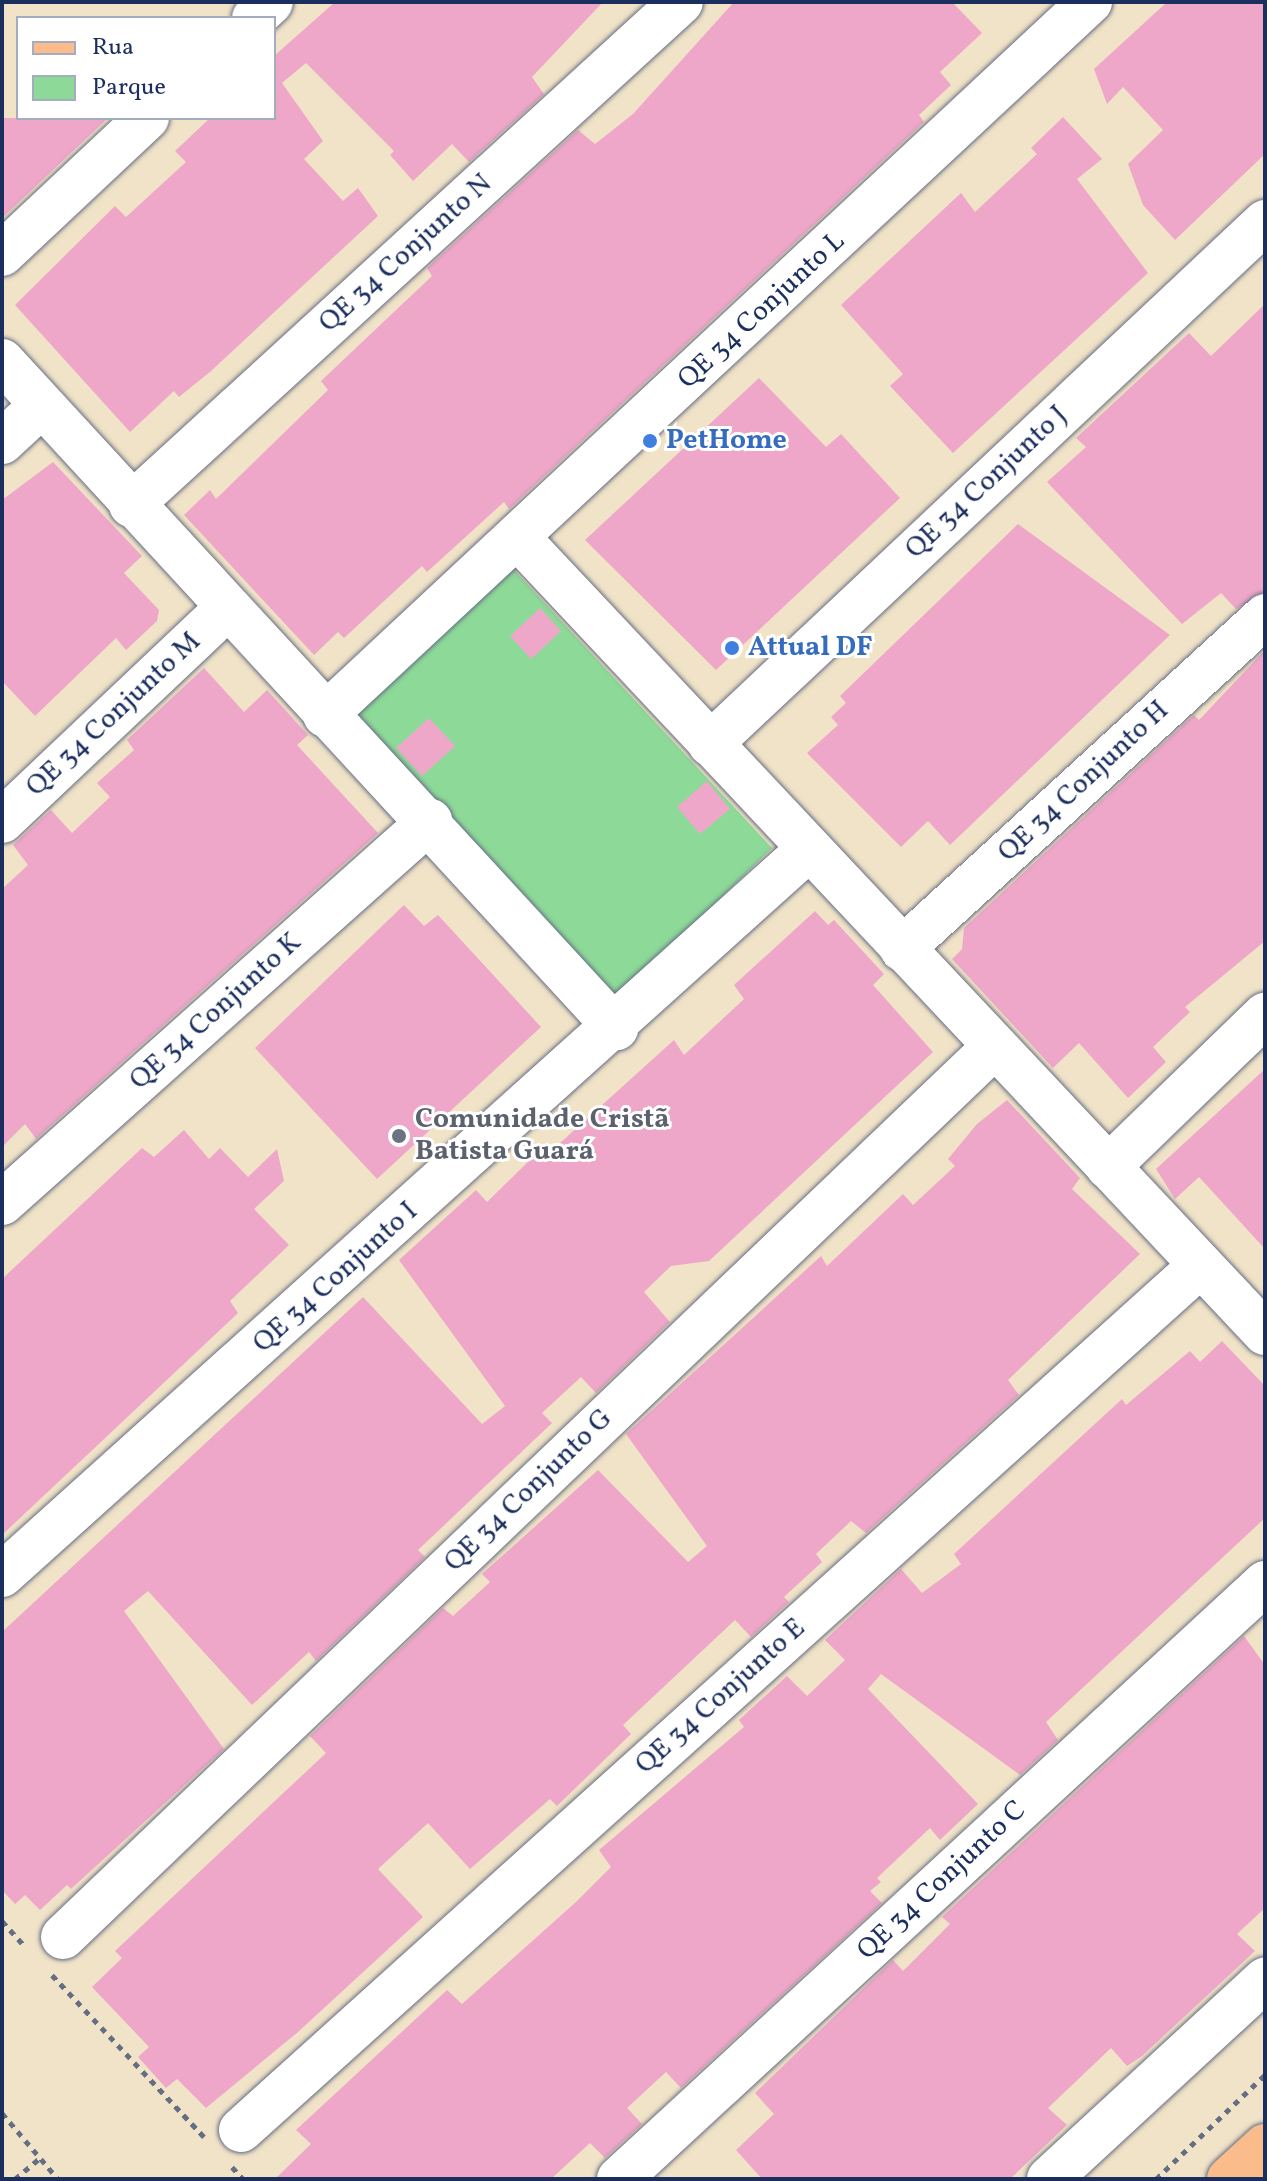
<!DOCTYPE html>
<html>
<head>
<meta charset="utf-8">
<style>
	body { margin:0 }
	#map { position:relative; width:1267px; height:2181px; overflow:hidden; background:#f1e3c7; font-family:Vollkorn,serif }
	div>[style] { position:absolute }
	.green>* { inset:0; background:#8dda98 }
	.building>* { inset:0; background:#efa7c9 }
	.path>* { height:5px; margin-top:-2.5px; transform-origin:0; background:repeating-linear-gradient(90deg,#666e83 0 6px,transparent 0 12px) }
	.roads { filter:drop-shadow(0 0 2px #666e83) drop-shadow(0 0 2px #666e83) }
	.minor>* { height:44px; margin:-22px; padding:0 22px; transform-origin:22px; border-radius:22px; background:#fff }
	.major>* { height:44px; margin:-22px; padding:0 22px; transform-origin:22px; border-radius:22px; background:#fabc8b }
	.dots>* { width:22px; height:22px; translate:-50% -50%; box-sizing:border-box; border:4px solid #fff; border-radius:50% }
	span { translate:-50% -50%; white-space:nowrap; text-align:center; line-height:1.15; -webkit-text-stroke:6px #fff; paint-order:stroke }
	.street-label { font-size:28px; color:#1b2f5e }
	.shop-label { font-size:28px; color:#366cbe; font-weight:700 }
	.left { translate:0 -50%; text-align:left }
	.worship-label { font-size:28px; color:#5b616d; font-weight:700 }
	.frame { position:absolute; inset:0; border:4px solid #1b2f5e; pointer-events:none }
	.legend { position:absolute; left:16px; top:16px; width:260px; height:104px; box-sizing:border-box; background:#fff; border:2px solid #a4acbf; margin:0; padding:10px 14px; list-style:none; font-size:24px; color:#1b2f5e }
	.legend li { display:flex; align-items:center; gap:16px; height:40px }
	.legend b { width:40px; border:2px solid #a4acbf }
</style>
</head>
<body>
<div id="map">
	<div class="green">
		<div style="clip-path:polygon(512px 568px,772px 848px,610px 1006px,354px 712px)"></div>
	</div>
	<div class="building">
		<div style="clip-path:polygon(335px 2px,603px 2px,532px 77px,544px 94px,469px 162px,452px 144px,413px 181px,390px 155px,394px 151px,306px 63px,282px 83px,323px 141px,304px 159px,343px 201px,358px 188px,378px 216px,211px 371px,179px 397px,174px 391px,130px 432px,15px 305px,115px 206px,126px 217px,186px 162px,175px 151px,210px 118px,274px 118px,274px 56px)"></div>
		<div style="clip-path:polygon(734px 2px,952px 2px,982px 33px,940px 72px,951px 85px,919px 115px,924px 122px,509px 509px,504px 502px,427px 572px,422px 566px,344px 638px,338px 632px,314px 655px,184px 515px,210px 490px,216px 499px,328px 390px,321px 381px,432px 276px,427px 268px,449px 248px,578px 130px,595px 144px,633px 114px)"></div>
		<div style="clip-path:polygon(1167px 2px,1265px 2px,1265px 154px,1175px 240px,1143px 205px,1128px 164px,1163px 130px,1123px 87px,1107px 104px,1094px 69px)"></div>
		<div style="clip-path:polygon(1063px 117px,1102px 159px,1077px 179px,1148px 273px,953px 453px,890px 386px,903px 374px,841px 305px,961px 193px,975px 212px,1037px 154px,1031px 148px)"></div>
		<div style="clip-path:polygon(2px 118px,108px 118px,2px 218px)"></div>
		<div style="clip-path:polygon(1265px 304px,1265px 592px,1236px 609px,1221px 593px,1182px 624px,1047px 482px,1086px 447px,1076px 438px,1189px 333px,1211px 356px)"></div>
		<div style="clip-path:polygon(759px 378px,826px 447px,841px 434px,900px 498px,716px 670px,585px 540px)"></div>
		<div style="clip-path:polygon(53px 462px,142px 556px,124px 573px,159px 610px,157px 621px,126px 650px,116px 638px,35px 716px,2px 681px,2px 500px)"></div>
		<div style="clip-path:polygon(1018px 524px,1170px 635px,950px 845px,928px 821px,901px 847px,807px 753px,838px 725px,831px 717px,846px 703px,840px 696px)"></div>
		<div style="clip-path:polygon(540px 608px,561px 631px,531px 659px,510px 636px)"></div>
		<div style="clip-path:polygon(1265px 650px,1265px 941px,1185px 1007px,1190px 1012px,1153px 1047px,1166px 1062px,1128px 1098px,1079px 1043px,1053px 1068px,952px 959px,962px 949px,964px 928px,1194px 715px,1199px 720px)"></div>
		<div style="clip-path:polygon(204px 668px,244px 712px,267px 690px,308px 735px,297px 745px,378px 833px,36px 1139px,25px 1124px,2px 1147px,2px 889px,28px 865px,13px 845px,51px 810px,72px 833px,110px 797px,97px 783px,134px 750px,127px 740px)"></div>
		<div style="clip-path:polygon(429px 718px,455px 746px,422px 776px,396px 748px)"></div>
		<div style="clip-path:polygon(707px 781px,730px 809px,700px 834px,677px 807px)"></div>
		<div style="clip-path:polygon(404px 905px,424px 926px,438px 915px,541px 1027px,377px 1179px,255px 1048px)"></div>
		<div style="clip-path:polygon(815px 911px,828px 925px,834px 920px,884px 974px,873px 985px,933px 1052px,709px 1261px,671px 1266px,644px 1292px,670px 1322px,596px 1393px,581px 1377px,542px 1413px,552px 1423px,418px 1550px,425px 1557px,316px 1661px,309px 1652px,252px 1705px,148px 1591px,124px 1611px,224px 1749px,71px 1889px,67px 1885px,40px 1910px,25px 1895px,15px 1904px,2px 1890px,2px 1632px,363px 1297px,482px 1424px,505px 1406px,399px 1260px,476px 1190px,487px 1202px,534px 1156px,539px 1162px,674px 1040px,684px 1055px,744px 999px,734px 985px)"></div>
		<div style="clip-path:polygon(1265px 1069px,1265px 1249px,1199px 1177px,1175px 1199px,1156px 1169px)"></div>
		<div style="clip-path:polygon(1007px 1100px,1080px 1178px,1072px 1189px,1140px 1254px,1008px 1380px,1019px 1395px,866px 1533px,851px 1521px,816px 1554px,822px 1562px,784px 1597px,789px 1602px,751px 1637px,735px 1620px,623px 1725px,631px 1734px,557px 1806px,550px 1799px,470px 1869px,428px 1823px,378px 1869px,423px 1917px,298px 2032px,206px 2108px,177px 2079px,166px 2088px,138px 2057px,149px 2047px,92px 1987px,122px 1958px,115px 1951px,326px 1753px,310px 1736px,443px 1608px,453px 1616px,490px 1582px,482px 1574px,598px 1470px,688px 1562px,707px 1546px,626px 1434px,821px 1256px,827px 1266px,903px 1194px,913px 1205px,955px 1166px,948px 1159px,977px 1124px)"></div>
		<div style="clip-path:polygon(184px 1130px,209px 1159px,220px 1148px,248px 1177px,277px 1149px,284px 1181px,254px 1209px,289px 1245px,230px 1301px,238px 1313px,2px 1535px,2px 1279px,142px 1148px,154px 1157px)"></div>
		<div style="clip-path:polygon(1222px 1341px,1265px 1386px,1265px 1518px,1046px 1722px,1058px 1740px,1020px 1775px,881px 1674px,868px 1689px,978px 1804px,940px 1840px,930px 1828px,877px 1878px,881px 1882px,870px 1891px,882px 1903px,681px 2088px,666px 2072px,627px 2108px,642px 2124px,605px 2158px,590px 2143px,551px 2179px,275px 2179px,311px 2144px,296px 2130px,447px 1990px,462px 2004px,576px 1902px,611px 1867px,599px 1850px,744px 1727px,739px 1720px,787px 1676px,807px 1696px,845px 1660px,825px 1640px,901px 1569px,922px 1593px,961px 1564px,954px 1554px,1122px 1399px,1126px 1405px,1190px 1351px,1200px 1362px)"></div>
		<div style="clip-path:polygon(1244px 1636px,1265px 1665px,1265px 1908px,1237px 1934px,1255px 1951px,1142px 2056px,1127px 2066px,1111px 2048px,1048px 2108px,1067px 2125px,1010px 2179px,762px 2179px,736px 2150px,774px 2114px,755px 2093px,893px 1960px,903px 1971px,950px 1924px,942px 1917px)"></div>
	</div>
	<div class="path">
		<div style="left:2px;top:1921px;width:31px;rotate:48deg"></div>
		<div style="left:52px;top:1975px;width:222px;rotate:46.8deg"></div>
		<div style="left:2px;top:2113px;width:87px;rotate:49.7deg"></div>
		<div style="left:232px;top:2167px;width:16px;rotate:47deg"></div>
		<div style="left:15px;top:2179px;width:33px;rotate:-40deg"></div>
		<div style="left:1156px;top:2179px;width:151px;rotate:-43.7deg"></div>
	</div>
	<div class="roads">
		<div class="minor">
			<div style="left:254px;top:18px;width:23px;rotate:-43deg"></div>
			<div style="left:2px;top:254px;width:199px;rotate:-43.2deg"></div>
			<div style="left:2px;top:361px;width:907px;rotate:47.37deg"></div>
			<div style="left:2px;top:442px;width:54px;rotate:-42.8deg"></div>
			<div style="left:131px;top:505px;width:745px;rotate:-42.44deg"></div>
			<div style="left:520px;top:540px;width:1088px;rotate:46.79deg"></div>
			<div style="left:325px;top:715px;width:1046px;rotate:-42.99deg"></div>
			<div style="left:710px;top:744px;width:762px;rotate:-43.24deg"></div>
			<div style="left:2px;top:821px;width:307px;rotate:-43.4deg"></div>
			<div style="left:902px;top:949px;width:493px;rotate:-42.5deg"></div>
			<div style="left:1108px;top:1167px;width:219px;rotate:-44.1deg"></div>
			<div style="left:2px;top:1203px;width:574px;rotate:-41.75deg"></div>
			<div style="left:2px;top:1575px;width:1086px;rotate:-41.98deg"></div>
			<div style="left:63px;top:1937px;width:1289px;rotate:-43.71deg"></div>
			<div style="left:241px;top:2130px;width:1292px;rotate:-42.02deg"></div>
			<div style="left:619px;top:2179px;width:879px;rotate:-42.69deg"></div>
			<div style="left:1049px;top:2179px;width:294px;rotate:-42.7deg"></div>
		</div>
		<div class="major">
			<div style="left:1229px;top:2179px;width:49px;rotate:-42.5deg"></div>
		</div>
	</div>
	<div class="dots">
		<div style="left:650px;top:441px;background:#3f7fe0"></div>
		<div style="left:732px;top:648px;background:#3f7fe0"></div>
		<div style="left:399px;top:1136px;background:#6b7280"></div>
	</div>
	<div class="street-label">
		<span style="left:406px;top:254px;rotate:-42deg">QE 34 Conjunto N</span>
		<span style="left:762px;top:311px;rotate:-43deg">QE 34 Conjunto L</span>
		<span style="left:987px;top:483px;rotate:-43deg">QE 34 Conjunto J</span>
		<span style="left:114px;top:715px;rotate:-43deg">QE 34 Conjunto M</span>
		<span style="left:1084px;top:782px;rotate:-43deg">QE 34 Conjunto H</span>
		<span style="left:216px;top:1012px;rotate:-42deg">QE 34 Conjunto K</span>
		<span style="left:336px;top:1278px;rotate:-42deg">QE 34 Conjunto I</span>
		<span style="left:529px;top:1491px;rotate:-44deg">QE 34 Conjunto G</span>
		<span style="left:721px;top:1697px;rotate:-42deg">QE 34 Conjunto E</span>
		<span style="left:942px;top:1881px;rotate:-43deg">QE 34 Conjunto C</span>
	</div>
	<div class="shop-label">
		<span class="left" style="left:666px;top:441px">PetHome</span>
		<span class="left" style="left:748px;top:648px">Attual DF</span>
	</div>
	<div class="worship-label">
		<span class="left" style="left:415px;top:1136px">Comunidade Cristã<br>Batista Guará</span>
	</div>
	<div class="frame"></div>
	<ul class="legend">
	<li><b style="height:10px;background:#fabc8b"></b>Rua</li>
	<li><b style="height:22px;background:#8dda98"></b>Parque</li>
	</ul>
</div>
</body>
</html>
